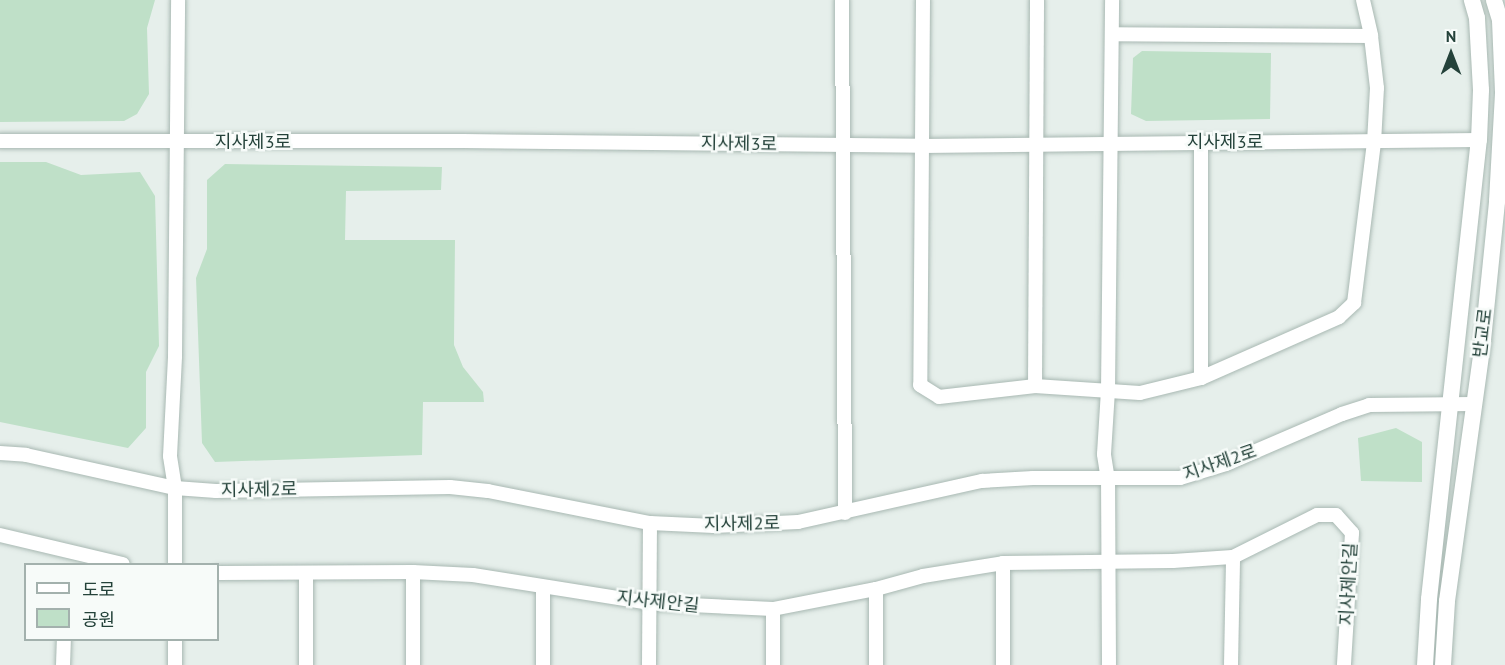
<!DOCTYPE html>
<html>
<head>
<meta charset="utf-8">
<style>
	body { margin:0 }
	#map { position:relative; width:1505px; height:665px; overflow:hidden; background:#e6efeb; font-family:"PT Sans","Noto Sans KR",sans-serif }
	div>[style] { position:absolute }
	.green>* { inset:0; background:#bfe0c8 }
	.roads { filter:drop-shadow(0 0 2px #a8b8b2) drop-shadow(0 0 2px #a8b8b2) }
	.minor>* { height:14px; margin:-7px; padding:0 7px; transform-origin:7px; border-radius:7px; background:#fff }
	.tertiary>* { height:16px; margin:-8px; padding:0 8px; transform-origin:8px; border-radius:8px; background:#fff }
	span { translate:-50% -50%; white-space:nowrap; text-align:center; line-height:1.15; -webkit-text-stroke:5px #f7fbf9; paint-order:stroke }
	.street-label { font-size:18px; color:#24423a }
	.legend { position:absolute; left:24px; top:563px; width:195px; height:78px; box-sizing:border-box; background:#f7fbf9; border:2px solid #a3b1ad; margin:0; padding:8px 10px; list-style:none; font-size:18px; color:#24423a }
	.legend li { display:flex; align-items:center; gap:12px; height:30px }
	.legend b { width:30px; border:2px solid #a3b1ad }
	.north { position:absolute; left:1421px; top:24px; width:60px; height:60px; -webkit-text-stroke:4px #f7fbf9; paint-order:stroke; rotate:0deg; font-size:16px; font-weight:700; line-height:24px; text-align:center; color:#24423a }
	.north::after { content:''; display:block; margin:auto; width:21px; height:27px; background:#24423a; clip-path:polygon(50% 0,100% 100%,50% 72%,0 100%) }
</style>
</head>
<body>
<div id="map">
	<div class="green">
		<div style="clip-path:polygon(0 0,155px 0,147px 28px,149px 94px,137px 114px,124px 121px,0 122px)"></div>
		<div style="clip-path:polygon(1142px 51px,1271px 53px,1270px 119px,1146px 121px,1131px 114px,1133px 58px)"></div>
		<div style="clip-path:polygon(0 162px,46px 162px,81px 175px,140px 172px,155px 196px,159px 346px,146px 372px,146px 428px,128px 448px,0 422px)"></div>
		<div style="clip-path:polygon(225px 164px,442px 167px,441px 190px,346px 191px,345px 240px,455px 240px,454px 345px,463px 367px,483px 392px,484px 402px,423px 402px,422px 455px,215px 462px,202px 443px,196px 278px,207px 249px,207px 180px)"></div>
		<div style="clip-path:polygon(1396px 428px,1422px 442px,1422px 482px,1361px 481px,1358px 438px)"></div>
	</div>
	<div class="roads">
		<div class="minor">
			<div style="left:842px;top:0;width:513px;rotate:89.66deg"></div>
			<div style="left:923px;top:0;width:385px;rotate:90.4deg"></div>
			<div style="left:920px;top:385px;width:22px;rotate:32deg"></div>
			<div style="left:939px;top:397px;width:97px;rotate:-6.5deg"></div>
			<div style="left:1035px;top:386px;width:105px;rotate:3.8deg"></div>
			<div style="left:1140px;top:393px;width:63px;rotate:-13.8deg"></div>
			<div style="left:1201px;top:378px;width:151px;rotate:-23.8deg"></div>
			<div style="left:1339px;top:317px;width:21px;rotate:-43deg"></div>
			<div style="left:1354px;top:303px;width:161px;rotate:-82.9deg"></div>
			<div style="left:1374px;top:143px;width:55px;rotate:-86.9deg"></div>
			<div style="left:1377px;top:88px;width:52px;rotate:-96.6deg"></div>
			<div style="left:1371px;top:36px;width:259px;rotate:-179.6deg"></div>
			<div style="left:1363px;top:0;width:37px;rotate:77deg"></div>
			<div style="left:0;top:141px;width:463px"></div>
			<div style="left:463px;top:141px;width:459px;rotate:0.6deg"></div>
			<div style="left:922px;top:146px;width:557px;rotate:-0.62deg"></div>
			<div style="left:1201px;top:378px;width:236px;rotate:-90deg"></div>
			<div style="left:1035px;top:386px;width:386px;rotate:-89.7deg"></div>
			<div style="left:0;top:453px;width:26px;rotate:4deg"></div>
			<div style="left:26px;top:455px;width:153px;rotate:12.5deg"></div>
			<div style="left:175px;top:488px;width:41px;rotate:4.2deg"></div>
			<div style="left:216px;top:491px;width:234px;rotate:-1deg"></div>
			<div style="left:450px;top:487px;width:38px;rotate:6deg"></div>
			<div style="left:488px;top:491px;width:165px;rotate:11.2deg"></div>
			<div style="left:650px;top:523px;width:64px;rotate:2.7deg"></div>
			<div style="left:714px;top:526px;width:84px;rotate:-2.7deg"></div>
			<div style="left:798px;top:522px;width:189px;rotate:-12.6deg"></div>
			<div style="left:982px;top:481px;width:51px;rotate:-3.4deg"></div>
			<div style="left:1033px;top:478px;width:147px"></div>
			<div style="left:1180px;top:478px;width:48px;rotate:-16.9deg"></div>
			<div style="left:1226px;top:464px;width:126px;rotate:-23.3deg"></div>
			<div style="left:1342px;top:414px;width:28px;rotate:-18deg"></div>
			<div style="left:1369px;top:405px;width:104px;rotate:-0.6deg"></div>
			<div style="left:0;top:535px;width:126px;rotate:13.3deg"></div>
			<div style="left:175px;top:564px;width:76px;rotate:-90deg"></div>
			<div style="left:175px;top:488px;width:32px;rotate:-99deg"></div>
			<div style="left:170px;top:456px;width:100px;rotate:-87.1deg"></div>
			<div style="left:175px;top:356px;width:356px;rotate:-89.5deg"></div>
			<div style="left:218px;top:573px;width:195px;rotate:-0.3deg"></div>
			<div style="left:413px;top:572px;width:60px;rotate:2.9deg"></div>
			<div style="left:473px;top:575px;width:178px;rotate:9deg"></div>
			<div style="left:649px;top:603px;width:124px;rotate:2.8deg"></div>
			<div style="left:773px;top:609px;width:105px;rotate:-11deg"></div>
			<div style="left:876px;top:589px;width:49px;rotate:-15.5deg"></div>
			<div style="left:923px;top:576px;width:81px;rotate:-9.2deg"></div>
			<div style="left:1003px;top:563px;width:170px;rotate:-0.7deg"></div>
			<div style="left:1173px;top:561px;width:60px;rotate:-3.8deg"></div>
			<div style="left:1233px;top:557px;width:94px;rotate:-26.6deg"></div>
			<div style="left:1317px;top:515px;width:19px"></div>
			<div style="left:1336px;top:515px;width:24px;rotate:48deg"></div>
			<div style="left:1352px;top:533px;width:132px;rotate:93.5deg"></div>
			<div style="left:876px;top:589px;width:76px;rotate:90deg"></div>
			<div style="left:175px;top:640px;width:25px;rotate:90deg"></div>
			<div style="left:63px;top:665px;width:25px;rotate:-88deg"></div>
			<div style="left:306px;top:665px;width:91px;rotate:-90deg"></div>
			<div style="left:413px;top:665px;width:93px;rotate:-90deg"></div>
			<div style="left:543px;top:665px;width:78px;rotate:-90deg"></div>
			<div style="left:649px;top:665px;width:142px;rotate:-89.6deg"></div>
			<div style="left:773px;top:665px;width:56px;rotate:-90deg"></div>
			<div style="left:1003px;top:665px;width:102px;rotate:-90deg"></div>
			<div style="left:1109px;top:665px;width:185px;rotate:-90.3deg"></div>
			<div style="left:1108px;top:480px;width:26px;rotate:-99deg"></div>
			<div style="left:1104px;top:454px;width:63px;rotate:-86.4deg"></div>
			<div style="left:1108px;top:391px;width:391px;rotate:-89.4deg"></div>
			<div style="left:1231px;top:665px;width:108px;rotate:-88.9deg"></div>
		</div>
		<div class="tertiary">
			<div style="left:1425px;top:665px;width:66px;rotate:-86.5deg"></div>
			<div style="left:1429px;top:599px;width:462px;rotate:-83.8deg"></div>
			<div style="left:1479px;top:140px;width:50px;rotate:-87.7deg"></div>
			<div style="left:1481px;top:90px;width:72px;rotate:-93.2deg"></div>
			<div style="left:1477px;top:18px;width:19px;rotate:-106deg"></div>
			<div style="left:1443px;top:665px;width:64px;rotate:-86.4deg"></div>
			<div style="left:1447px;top:601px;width:263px;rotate:-82.1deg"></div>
			<div style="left:1483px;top:340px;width:140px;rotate:-84.2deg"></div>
			<div style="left:1497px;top:201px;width:109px;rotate:-86.8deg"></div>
			<div style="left:1503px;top:92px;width:72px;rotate:-92.4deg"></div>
			<div style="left:1500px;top:20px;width:21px;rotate:-107deg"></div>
		</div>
	</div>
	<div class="street-label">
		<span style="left:253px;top:142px">지사제3로</span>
		<span style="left:1225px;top:142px">지사제3로</span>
		<span style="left:739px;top:144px;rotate:1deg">지사제3로</span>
		<span style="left:1483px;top:333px;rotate:-83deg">반교로</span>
		<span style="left:1220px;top:463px;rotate:-19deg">지사제2로</span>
		<span style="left:259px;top:490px;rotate:-1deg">지사제2로</span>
		<span style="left:742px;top:524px;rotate:-1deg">지사제2로</span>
		<span style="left:1349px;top:584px;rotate:-87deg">지사제안길</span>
		<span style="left:658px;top:602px;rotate:6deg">지사제안길</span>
	</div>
	<ul class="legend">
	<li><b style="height:8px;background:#fff"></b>도로</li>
	<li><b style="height:16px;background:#bfe0c8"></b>공원</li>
	</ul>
	<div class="north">N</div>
</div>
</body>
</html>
